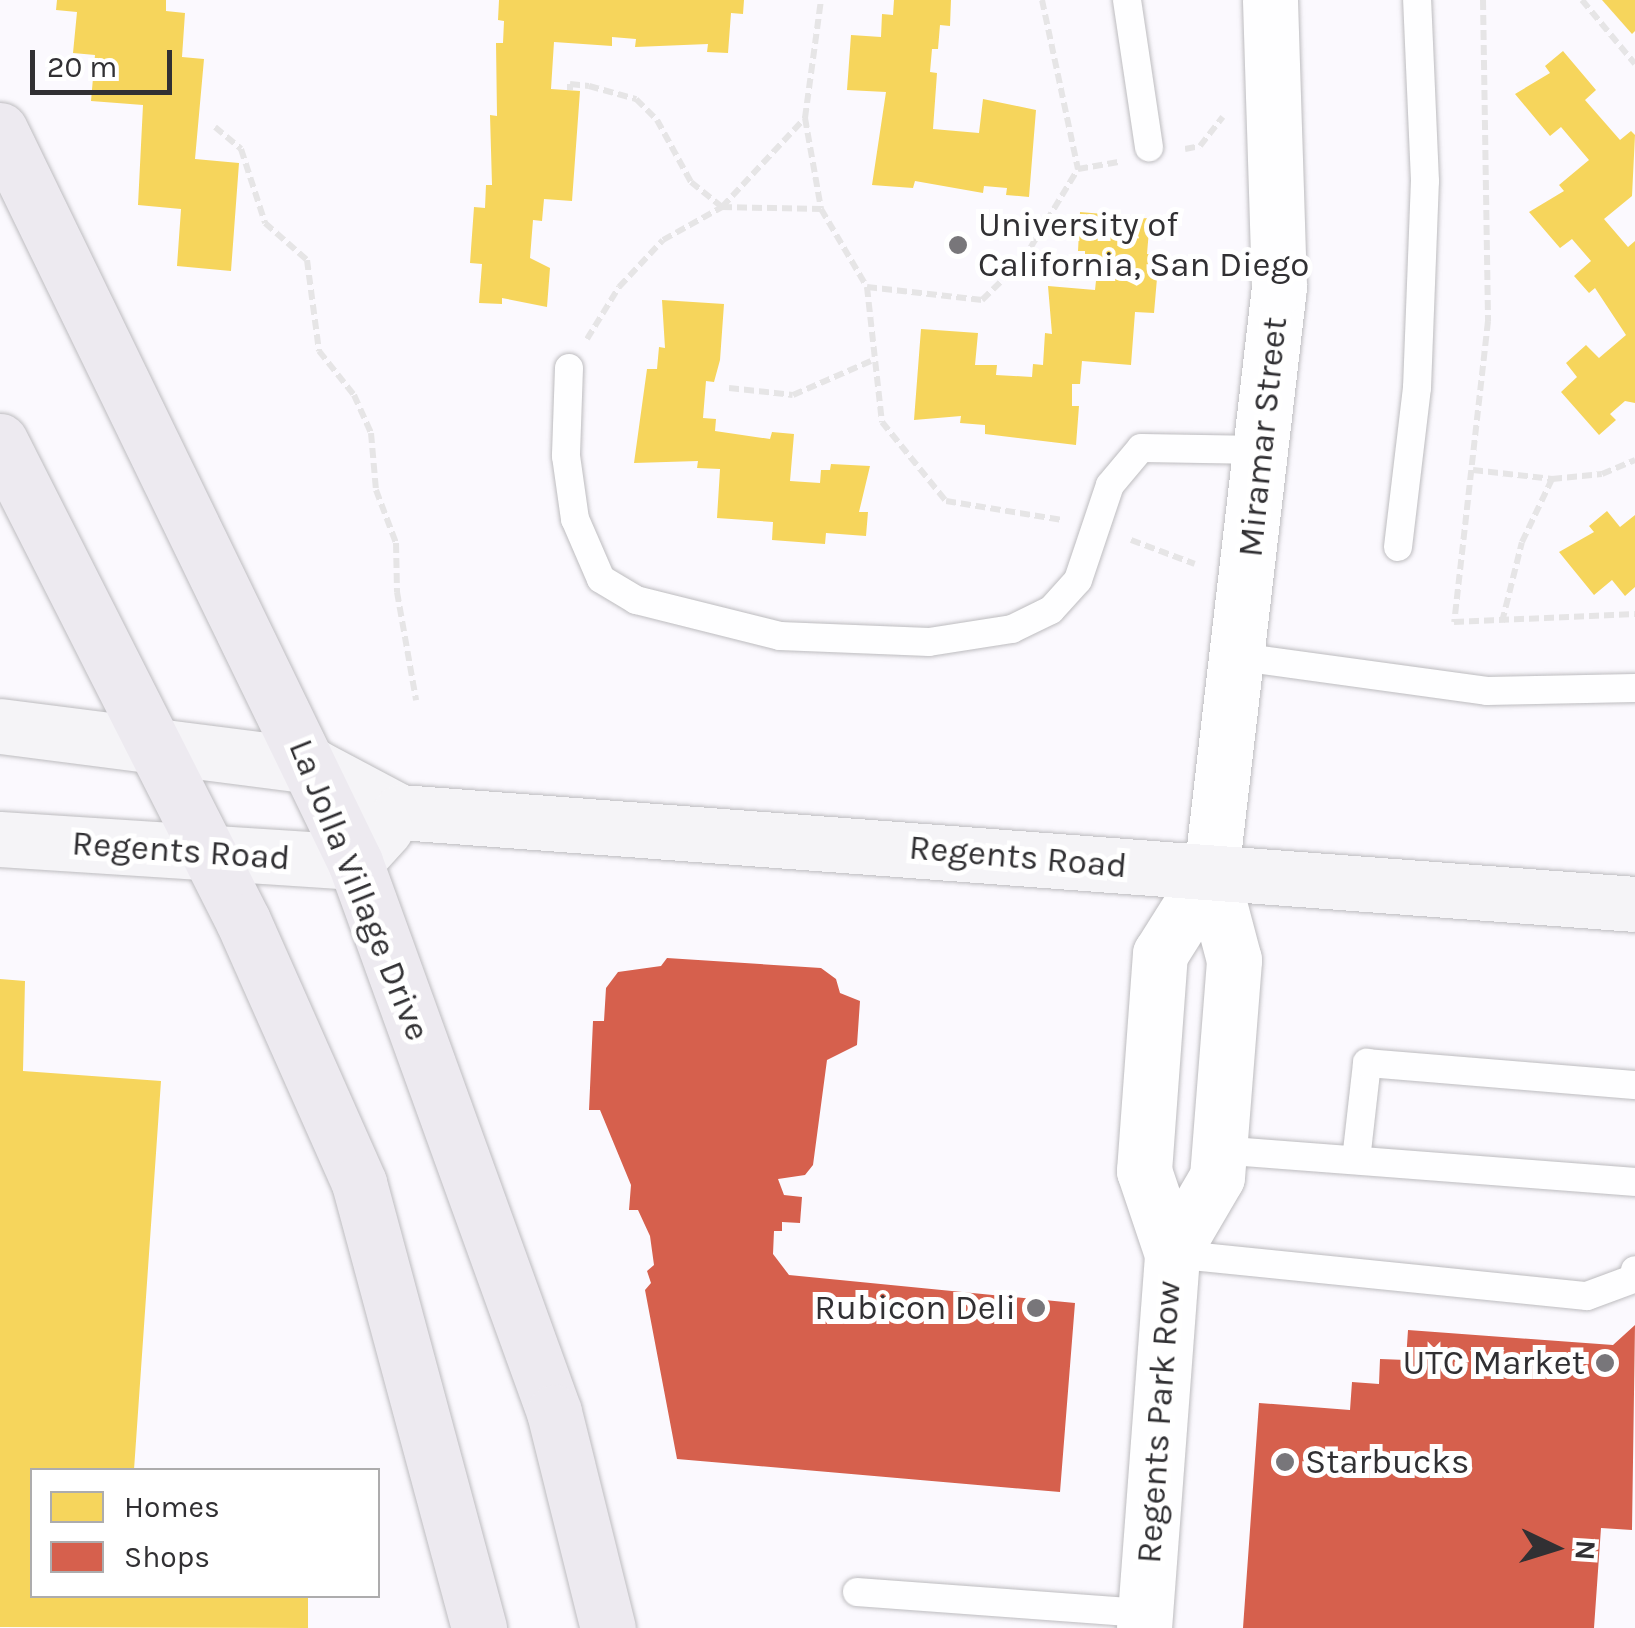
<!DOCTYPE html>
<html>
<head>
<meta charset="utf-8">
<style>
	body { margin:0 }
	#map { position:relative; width:1635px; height:1628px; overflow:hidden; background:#fbf9fe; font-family:Karla,sans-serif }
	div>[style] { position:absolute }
	.homes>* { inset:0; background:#f6d55c }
	.shops>* { inset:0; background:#d6604d }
	.path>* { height:6px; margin-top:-3px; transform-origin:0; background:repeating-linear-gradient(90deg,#e6e5e6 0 10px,transparent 0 15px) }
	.roads { filter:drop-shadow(0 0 2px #bdbcbf) drop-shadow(0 0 2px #bdbcbf) }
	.service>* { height:28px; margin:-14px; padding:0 14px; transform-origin:14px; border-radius:14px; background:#fefeff }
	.minor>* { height:55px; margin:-27.5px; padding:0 27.5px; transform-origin:27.5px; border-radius:27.5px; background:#fefeff }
	.tertiary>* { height:55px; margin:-27.5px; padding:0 27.5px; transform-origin:27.5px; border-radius:27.5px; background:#fefeff }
	.secondary>* { height:55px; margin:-27.5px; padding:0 27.5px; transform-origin:27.5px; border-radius:27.5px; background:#f5f4f7 }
	.primary>* { height:55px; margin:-27.5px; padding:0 27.5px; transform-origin:27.5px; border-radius:27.5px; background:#edeaf0 }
	.dots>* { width:28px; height:28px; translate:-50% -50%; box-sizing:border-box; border:5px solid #fff; border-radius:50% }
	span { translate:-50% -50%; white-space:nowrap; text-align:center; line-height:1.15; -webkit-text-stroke:10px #fff; paint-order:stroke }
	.poi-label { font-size:35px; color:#313033 }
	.left { translate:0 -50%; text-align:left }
	.right { translate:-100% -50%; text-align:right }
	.street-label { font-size:35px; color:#313033 }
	.legend { position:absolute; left:30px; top:1468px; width:350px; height:130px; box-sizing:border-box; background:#fff; border:2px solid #adacad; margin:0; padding:12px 18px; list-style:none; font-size:30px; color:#313033 }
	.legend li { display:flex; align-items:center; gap:20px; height:50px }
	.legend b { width:50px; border:2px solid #adacad }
	.north { position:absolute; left:1505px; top:1498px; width:100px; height:100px; -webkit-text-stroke:8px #fff; paint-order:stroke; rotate:94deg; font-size:28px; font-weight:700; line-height:40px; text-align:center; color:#313033 }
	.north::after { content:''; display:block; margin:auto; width:35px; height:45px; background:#313033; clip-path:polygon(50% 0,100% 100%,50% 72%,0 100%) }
	.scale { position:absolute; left:30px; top:50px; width:142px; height:45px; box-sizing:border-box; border:5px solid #313033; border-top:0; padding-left:12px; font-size:30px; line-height:35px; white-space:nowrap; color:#313033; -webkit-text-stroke:8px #fff; paint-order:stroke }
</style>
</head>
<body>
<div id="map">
	<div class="homes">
		<div style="clip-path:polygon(57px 0,166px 0,166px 11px,185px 13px,182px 57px,204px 59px,195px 159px,239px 163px,231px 271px,177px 266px,181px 209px,138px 205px,143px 105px,91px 101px,95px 55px,73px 53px,77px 12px,56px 10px)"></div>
		<div style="clip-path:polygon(499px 0,744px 0,743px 14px,731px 13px,728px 53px,707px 52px,708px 44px,635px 47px,636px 39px,612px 37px,612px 46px,554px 42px,551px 89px,580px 91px,572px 201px,544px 199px,542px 221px,533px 220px,530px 258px,550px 268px,547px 307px,502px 298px,502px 304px,479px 303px,482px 264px,470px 263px,474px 207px,485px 208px,486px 185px,492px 185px,490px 115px,497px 116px,496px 43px,503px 43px,504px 21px,498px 20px)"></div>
		<div style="clip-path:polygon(894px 0,951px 0,950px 26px,940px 25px,938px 49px,932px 49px,930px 72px,937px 73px,933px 129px,979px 133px,983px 99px,1036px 110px,1029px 197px,1006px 195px,1007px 188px,984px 186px,983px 193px,915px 181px,913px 188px,872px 185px,886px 92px,847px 90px,851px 35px,881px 37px,882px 14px,893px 15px)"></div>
		<div style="clip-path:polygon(1602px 0,1635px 0,1635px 31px,1632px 34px)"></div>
		<div style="clip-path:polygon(1563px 51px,1596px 90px,1585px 100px,1620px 140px,1631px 131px,1635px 135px,1632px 196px,1604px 219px,1628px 247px,1635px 241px,1635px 403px,1625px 401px,1610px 414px,1616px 420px,1599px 435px,1561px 392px,1577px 377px,1566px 363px,1586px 345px,1599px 358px,1626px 335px,1595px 288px,1589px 293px,1574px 276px,1591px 261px,1572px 239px,1560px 248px,1529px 212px,1564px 191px,1559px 185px,1589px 160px,1561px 127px,1550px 136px,1515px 94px,1550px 73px,1545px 66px)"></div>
		<div style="clip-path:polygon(1080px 212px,1103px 214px,1103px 220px,1150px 218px,1147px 254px,1159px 255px,1154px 313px,1135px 312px,1131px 365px,1082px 361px,1080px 384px,1072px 384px,1072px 406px,1079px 406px,1076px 445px,985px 434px,985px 425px,960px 423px,961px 416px,914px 420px,921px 329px,978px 333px,975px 365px,997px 365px,996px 375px,1032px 377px,1033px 364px,1043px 365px,1045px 333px,1052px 334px,1048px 286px,1095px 290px,1098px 262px,1085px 261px,1085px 251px,1078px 251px)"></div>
		<div style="clip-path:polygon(662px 300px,724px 304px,720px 360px,714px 382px,706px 381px,703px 418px,716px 419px,715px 431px,770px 439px,772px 432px,794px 434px,790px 481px,820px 483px,821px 470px,830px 470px,831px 464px,870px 466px,859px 512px,868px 512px,866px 536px,826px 533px,825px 544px,772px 540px,773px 522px,717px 518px,720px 469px,697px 468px,698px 461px,634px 463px,647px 369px,657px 369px,659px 347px,665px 348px)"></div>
		<div style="clip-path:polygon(1607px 511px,1620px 527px,1635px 515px,1635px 587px,1625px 596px,1612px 580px,1594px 595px,1559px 552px,1594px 532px,1589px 526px)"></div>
		<div style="clip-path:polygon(0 979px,25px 981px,23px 1071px,161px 1081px,134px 1470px,32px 1470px,32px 1596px,308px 1596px,308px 1628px,0 1627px)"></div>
	</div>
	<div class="shops">
		<div style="clip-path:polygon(667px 958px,821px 968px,836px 979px,840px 993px,860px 1001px,857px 1045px,827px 1060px,813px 1165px,805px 1175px,778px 1179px,784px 1195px,802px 1197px,800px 1223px,782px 1222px,782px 1231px,774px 1231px,773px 1254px,789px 1275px,1075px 1303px,1060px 1492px,677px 1459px,645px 1290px,651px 1283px,647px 1271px,654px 1265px,650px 1236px,638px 1210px,629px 1210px,631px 1185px,600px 1110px,589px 1110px,593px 1021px,604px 1021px,606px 988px,618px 972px,661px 966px)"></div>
		<div style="clip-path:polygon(1635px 1325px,1632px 1530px,1601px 1528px,1594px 1628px,1243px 1628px,1259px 1403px,1350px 1410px,1352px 1382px,1379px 1384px,1380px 1359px,1406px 1360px,1408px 1330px,1613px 1345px)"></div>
	</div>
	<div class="path">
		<div style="left:1042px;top:0;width:173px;rotate:78deg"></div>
		<div style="left:1483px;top:0;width:321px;rotate:89.1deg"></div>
		<div style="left:1488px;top:321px;width:303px;rotate:96.4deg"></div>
		<div style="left:1454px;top:622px;width:181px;rotate:-2.5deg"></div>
		<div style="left:1582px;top:0;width:83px;rotate:50.4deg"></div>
		<div style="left:570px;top:90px;width:6px;rotate:-90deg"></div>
		<div style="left:570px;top:84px;width:19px;rotate:6deg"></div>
		<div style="left:589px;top:86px;width:49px;rotate:15.5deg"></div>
		<div style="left:636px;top:99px;width:30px;rotate:45deg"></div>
		<div style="left:657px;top:120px;width:71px;rotate:61.3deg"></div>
		<div style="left:691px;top:182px;width:40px;rotate:39deg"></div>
		<div style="left:722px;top:207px;width:99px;rotate:1.2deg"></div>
		<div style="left:805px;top:118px;width:92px;rotate:80deg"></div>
		<div style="left:821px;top:209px;width:91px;rotate:59.5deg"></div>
		<div style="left:867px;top:287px;width:136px;rotate:83.7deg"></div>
		<div style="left:882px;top:422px;width:102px;rotate:51deg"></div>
		<div style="left:946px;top:501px;width:118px;rotate:9.3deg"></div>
		<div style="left:215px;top:127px;width:34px;rotate:40deg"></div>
		<div style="left:241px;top:149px;width:78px;rotate:72deg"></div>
		<div style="left:265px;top:223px;width:56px;rotate:41.4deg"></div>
		<div style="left:307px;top:260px;width:92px;rotate:82.5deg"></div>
		<div style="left:319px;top:351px;width:56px;rotate:51.5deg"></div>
		<div style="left:354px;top:395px;width:42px;rotate:65.9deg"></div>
		<div style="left:371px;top:433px;width:57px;rotate:85deg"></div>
		<div style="left:376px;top:490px;width:57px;rotate:69.3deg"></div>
		<div style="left:396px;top:543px;width:49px;rotate:88.8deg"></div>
		<div style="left:397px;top:592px;width:110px;rotate:80deg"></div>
		<div style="left:1185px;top:149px;width:15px;rotate:-11deg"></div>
		<div style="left:1200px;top:146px;width:37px;rotate:-52deg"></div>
		<div style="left:867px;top:287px;width:116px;rotate:6.4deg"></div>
		<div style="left:982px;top:300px;width:57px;rotate:-44.3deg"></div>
		<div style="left:1023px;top:260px;width:106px;rotate:-58.9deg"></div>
		<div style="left:1078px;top:169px;width:41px;rotate:-9.9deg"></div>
		<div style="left:587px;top:339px;width:61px;rotate:-58.4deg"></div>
		<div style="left:619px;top:287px;width:64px;rotate:-46.9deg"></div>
		<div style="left:663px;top:240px;width:68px;rotate:-29.2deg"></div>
		<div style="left:722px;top:207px;width:122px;rotate:-47deg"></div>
		<div style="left:805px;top:118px;width:119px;rotate:-82.3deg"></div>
		<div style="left:729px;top:388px;width:64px;rotate:6.2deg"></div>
		<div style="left:793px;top:395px;width:85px;rotate:-23.6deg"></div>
		<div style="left:1473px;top:470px;width:80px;rotate:6.5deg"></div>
		<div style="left:1552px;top:479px;width:50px;rotate:-5.7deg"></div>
		<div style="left:1602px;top:474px;width:36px;rotate:-23deg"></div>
		<div style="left:1131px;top:540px;width:68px;rotate:20.6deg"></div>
		<div style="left:1502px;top:622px;width:82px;rotate:-76deg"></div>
		<div style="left:1522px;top:542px;width:70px;rotate:-64.5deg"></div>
	</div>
	<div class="roads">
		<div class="service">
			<div style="left:1127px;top:0;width:149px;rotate:81.5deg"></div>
			<div style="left:569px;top:368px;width:88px;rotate:92deg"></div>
			<div style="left:566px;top:456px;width:64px;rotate:81.9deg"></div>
			<div style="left:575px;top:519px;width:65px;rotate:66.6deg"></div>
			<div style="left:601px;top:579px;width:41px;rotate:31deg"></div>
			<div style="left:636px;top:600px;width:148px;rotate:14deg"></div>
			<div style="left:780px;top:636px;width:149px;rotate:2.3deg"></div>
			<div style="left:929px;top:642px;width:84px;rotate:-8.9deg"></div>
			<div style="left:1012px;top:629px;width:43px;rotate:-26deg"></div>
			<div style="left:1051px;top:610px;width:40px;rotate:-48deg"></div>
			<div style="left:1078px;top:580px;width:100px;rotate:-71.4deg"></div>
			<div style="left:1110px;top:485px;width:48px;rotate:-50deg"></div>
			<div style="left:1141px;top:448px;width:122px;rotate:0.9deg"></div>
			<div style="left:1398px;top:547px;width:160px;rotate:-83.2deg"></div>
			<div style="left:1417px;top:388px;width:207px;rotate:-87.8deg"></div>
			<div style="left:1425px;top:181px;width:181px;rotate:-92.5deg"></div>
			<div style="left:1240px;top:657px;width:249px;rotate:7.8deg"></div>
			<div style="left:1487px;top:691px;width:148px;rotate:-1.2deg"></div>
			<div style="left:1219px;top:1150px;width:417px;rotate:4.4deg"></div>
			<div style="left:1356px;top:1160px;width:98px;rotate:-83.5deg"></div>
			<div style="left:1367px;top:1063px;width:269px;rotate:4.7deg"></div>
			<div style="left:1172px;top:1254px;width:417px;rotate:5.8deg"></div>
			<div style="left:1587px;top:1296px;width:49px;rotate:-20.3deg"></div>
			<div style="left:1633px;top:1279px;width:9px;rotate:-77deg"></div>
			<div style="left:857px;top:1592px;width:289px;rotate:4.2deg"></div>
		</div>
		<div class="minor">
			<div style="left:1211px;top:873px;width:590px;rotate:-83.38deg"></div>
			<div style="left:1279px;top:287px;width:287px;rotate:-91.8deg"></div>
		</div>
		<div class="tertiary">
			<div style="left:1172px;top:1254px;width:88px;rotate:-108.6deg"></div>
			<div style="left:1144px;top:1171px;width:218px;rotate:-85.8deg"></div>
			<div style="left:1160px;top:954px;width:96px;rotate:-57.8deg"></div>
			<div style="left:1144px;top:1628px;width:375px;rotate:-85.7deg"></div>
			<div style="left:1172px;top:1254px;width:89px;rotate:-59.7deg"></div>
			<div style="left:1217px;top:1177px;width:218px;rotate:-85.5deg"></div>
			<div style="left:1234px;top:960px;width:90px;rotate:-104.8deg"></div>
		</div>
		<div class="secondary">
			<div style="left:0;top:726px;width:316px;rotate:7.3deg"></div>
			<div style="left:313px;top:766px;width:98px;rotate:27.9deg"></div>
			<div style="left:400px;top:812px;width:1238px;rotate:4.26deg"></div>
			<div style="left:0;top:839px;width:356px;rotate:3.7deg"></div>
			<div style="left:355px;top:862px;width:45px;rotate:-47.7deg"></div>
		</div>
		<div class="primary">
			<div style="left:0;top:130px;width:814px;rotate:64.13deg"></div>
			<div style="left:355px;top:862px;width:585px;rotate:70.11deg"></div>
			<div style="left:554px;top:1412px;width:223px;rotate:76deg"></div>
			<div style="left:0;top:441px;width:538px;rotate:63.15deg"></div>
			<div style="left:243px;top:921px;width:287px;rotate:66.1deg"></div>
			<div style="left:359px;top:1183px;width:461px;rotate:74.9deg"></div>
		</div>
	</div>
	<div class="dots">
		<div style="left:958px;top:245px;background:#78767a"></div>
		<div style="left:1036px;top:1308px;background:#78767a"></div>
		<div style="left:1605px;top:1363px;background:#78767a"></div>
		<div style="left:1285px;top:1462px;background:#78767a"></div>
	</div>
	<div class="poi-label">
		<span class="left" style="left:978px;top:245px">University of<br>California, San Diego</span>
		<span class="right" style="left:1016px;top:1308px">Rubicon Deli</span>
		<span class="right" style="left:1585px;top:1363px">UTC Market</span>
		<span class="left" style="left:1305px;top:1462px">Starbucks</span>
	</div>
	<div class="street-label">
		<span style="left:1263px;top:437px;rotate:-84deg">Miramar Street</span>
		<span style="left:181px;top:851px;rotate:4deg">Regents Road</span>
		<span style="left:1018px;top:857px;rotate:5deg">Regents Road</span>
		<span style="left:359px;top:890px;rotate:68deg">La Jolla Village Drive</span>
		<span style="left:1159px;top:1422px;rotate:-86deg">Regents Park Row</span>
	</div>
	<ul class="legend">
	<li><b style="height:28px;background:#f6d55c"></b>Homes</li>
	<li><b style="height:28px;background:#d6604d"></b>Shops</li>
	</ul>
	<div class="north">N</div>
	<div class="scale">20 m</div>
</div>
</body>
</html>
